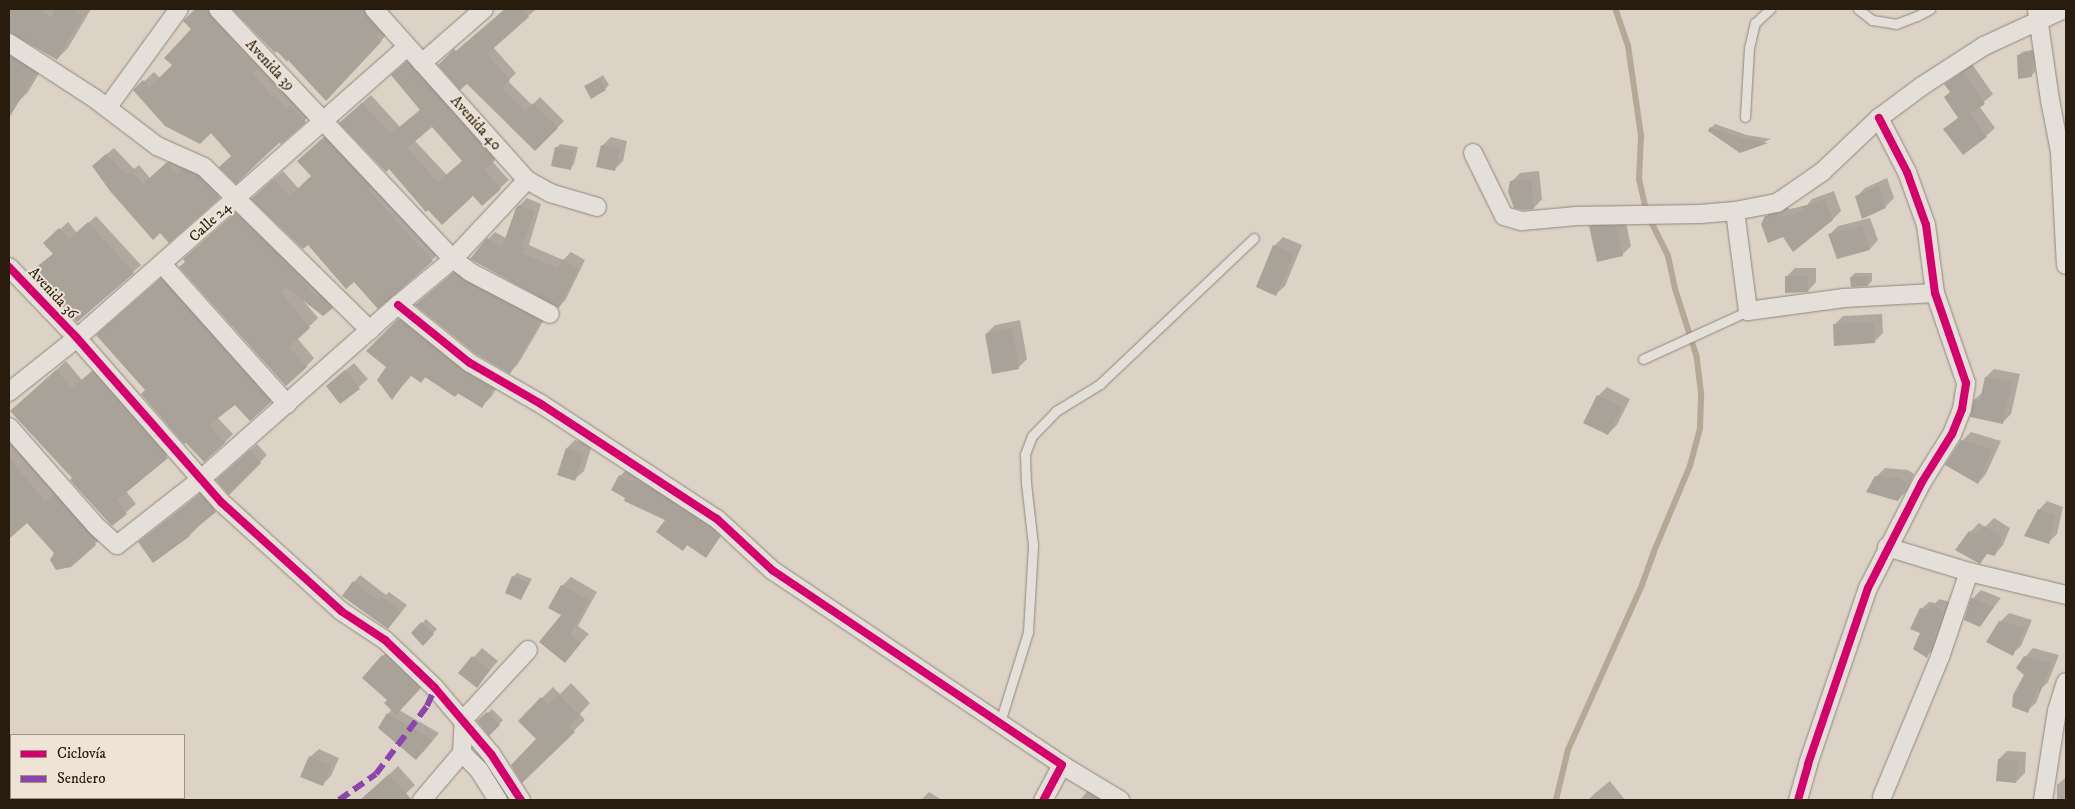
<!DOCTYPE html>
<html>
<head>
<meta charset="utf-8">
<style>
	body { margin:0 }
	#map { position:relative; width:2075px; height:809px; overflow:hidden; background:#dcd3c6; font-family:"IM FELL DW Pica",serif }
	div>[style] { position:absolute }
	.shadow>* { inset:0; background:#0003 }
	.stream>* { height:5.5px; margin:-2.75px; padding:0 2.75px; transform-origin:2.75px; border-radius:2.75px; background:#b6a896 }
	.building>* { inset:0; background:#a9a299 }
	.roads { filter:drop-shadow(0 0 1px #8e877e) drop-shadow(0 0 1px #8e877e) }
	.lane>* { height:9px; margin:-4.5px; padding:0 4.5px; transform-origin:4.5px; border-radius:4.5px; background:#e4e0d9 }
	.street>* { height:18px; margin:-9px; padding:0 9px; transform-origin:9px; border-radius:9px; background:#e4e0d9 }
	.quiet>* { height:6px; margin-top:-3px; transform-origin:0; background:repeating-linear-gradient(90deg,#8e44ad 0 12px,transparent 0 18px) }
	.cycleway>* { height:8px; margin:-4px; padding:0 4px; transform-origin:4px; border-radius:4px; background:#d6006c }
	span { translate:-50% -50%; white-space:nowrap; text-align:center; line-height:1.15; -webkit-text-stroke:4px #eee3d4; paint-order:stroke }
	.street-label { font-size:15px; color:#281c0f }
	.frame { position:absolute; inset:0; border:10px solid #281c0f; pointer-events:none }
	.legend { position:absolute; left:10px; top:734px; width:175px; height:65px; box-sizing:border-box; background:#eee3d4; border:1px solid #9f9385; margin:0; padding:6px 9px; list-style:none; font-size:15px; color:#281c0f }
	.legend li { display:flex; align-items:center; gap:10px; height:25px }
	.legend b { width:25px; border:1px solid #9f9385 }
</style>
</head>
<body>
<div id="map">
	<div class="shadow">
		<div style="clip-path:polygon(9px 9px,91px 9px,68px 48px,57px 59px,9px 31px)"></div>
		<div style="clip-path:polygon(197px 9px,221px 9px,314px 112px,236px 182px,233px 156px,211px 131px,135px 90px,154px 72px,160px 78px,174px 65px,193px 30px,185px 21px)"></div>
		<div style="clip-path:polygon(234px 9px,315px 9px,333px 23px,322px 9px,378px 9px,390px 31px,326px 99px,288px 59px,287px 60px,263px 40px)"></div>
		<div style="clip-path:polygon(505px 9px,535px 10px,493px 47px,516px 73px,508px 81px,532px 105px,540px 97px,564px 121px,535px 150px,447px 59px)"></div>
		<div style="clip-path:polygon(9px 32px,13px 41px,46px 62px,28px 92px,17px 103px,9px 97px)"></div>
		<div style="clip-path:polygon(2036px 49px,2035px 72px,2031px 76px,2018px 56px,2022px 52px)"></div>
		<div style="clip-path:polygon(evenodd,416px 54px,503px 151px,492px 161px,509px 180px,482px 204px,473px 194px,442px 224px,349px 115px,371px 95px,400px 127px,421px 109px,401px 67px,416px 54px,432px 125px,464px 160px,447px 175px,414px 140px,432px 125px)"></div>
		<div style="clip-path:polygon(1972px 64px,1993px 94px,1979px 106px,1995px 128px,1986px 136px,1945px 129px,1959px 117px,1951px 92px,1946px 84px)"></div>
		<div style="clip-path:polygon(603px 75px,609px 85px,605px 89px,585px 87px)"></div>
		<div style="clip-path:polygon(1715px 124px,1747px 135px,1771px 139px,1740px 152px,1711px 128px)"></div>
		<div style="clip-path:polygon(333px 129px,441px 252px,378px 307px,354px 280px,261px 190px,283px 171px,299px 189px,313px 176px,307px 153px)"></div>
		<div style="clip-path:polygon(611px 137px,627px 141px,623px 161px,614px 170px,602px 146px)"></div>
		<div style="clip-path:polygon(560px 144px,578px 147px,574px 164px,570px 168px,556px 148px)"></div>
		<div style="clip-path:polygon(114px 148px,134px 169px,139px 165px,150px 178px,174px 157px,185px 168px,190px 163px,226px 190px,169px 241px,101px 159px)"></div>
		<div style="clip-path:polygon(1539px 171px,1542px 199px,1534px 208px,1511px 182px,1520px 173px)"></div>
		<div style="clip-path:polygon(1887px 178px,1894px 198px,1885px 207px,1856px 197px,1865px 188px)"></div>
		<div style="clip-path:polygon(1834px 191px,1841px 211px,1832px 220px,1784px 236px,1766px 217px,1775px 208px,1785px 206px,1790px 209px,1807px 205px,1812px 199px)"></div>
		<div style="clip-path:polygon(527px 198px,541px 204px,529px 245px,563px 260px,571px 252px,585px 260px,566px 299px,559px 307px,488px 239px,495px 232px,506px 238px,517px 208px)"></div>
		<div style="clip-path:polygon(245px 205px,340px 299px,332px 307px,303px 300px,318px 318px,297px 338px,314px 358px,306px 367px,186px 261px,193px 251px)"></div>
		<div style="clip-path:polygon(96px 216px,141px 265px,77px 321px,32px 272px,54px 253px,53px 236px,68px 222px,77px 233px)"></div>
		<div style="clip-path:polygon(1599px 218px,1625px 218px,1631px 246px,1622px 255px,1590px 227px)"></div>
		<div style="clip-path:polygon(1870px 218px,1878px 240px,1870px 249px,1838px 257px,1829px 235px,1838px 226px)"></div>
		<div style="clip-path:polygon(1283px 237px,1302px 245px,1285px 286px,1276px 294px,1274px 246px)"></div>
		<div style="clip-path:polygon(462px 265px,548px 313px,518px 364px,510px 372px,417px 305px)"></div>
		<div style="clip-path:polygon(1795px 268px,1816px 268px,1816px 282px,1808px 291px,1786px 277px)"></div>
		<div style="clip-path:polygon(170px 271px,279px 393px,270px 401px,235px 403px,217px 417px,233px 434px,224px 443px,107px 327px)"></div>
		<div style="clip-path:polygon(1855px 273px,1872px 273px,1872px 281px,1868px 285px,1851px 277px)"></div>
		<div style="clip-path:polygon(409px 310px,502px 378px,492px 396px,482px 406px,426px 377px,421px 381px,412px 375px,392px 398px,388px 367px,368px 351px)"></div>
		<div style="clip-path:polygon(1882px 314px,1883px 333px,1874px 342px,1834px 325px,1843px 316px)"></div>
		<div style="clip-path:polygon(1020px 320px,1027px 359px,1019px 367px,993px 373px,986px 334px,995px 325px)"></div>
		<div style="clip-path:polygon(66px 361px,82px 380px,101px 363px,176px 447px,126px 491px,136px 504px,112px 524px,21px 402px)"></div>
		<div style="clip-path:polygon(354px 363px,368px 379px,341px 403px,327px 386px)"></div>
		<div style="clip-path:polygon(1994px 369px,2020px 374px,2011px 414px,2002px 423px,1975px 399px,1983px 392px,1986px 377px)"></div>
		<div style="clip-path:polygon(1607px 387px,1630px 399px,1617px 425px,1608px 434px,1598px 396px)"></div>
		<div style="clip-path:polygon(1971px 432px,2001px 441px,1986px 474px,1978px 483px,1962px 441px)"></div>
		<div style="clip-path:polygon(9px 434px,106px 534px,70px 566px,55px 553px,28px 521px,12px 535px,9px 531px,9px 506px,17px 500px,9px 491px)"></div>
		<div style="clip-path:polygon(575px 440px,592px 445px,584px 471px,575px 479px,567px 448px)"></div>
		<div style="clip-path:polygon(257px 444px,267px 455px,229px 493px,225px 473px)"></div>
		<div style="clip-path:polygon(628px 468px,727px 528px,706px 556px,620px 476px)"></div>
		<div style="clip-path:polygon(1885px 468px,1908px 470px,1914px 474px,1907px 491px,1898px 500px,1876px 477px)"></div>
		<div style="clip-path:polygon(209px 486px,223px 502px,190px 535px,154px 561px,140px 542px)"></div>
		<div style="clip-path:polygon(2047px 501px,2063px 507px,2057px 534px,2049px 542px,2039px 510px)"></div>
		<div style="clip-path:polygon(1994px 518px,2010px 528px,2003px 545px,1995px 554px,1970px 532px,1979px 523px,1985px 527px)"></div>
		<div style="clip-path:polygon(517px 573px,532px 579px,521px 599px,513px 577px)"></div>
		<div style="clip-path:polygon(360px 575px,386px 595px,389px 592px,407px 605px,395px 620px,354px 582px)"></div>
		<div style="clip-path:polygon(571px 577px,597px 592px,578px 626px,589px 634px,565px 661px,562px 586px)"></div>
		<div style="clip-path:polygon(1981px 590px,2001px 598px,1980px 625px,1972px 599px)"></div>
		<div style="clip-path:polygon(1940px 599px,1949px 602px,1934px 649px,1927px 656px,1921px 632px,1921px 609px,1929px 602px,1935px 603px)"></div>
		<div style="clip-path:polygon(2009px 613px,2032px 620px,2021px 646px,2012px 654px,2000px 622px)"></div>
		<div style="clip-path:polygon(426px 619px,437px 629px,423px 644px,413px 633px)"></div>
		<div style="clip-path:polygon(391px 648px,428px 680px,399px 710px,439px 733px,423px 752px,388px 714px,392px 709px,389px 700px,383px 656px)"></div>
		<div style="clip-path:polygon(482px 648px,498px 661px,477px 686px,460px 673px)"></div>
		<div style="clip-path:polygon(2033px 648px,2059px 655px,2048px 682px,2042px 688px,2036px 703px,2027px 711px,2025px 657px)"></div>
		<div style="clip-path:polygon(571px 683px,590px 703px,580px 714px,585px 720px,523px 781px,538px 739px,519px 721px,553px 687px,560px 694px)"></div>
		<div style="clip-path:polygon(492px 709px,503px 720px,490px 734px,479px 721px)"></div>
		<div style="clip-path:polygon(319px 749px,339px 758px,331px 776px,322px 785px,310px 757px)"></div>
		<div style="clip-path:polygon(2007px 751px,2026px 752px,2025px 773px,2016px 782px,1999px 759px)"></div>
		<div style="clip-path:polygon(398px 766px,415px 785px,399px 800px,376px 800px,370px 793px)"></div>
		<div style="clip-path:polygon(2066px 777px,2066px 800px,2057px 800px,2057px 785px)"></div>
		<div style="clip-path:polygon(1610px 781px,1625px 800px,1588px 800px,1594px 794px)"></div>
		<div style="clip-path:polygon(1090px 788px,1104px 800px,1080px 800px)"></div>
		<div style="clip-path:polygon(929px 792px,942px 800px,921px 800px)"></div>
	</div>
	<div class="stream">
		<div style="left:1556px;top:800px;width:51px;rotate:-76.5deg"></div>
		<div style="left:1568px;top:750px;width:181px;rotate:-65.8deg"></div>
		<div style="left:1642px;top:585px;width:33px;rotate:-70deg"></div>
		<div style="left:1653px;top:554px;width:95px;rotate:-67.2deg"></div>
		<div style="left:1690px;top:466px;width:39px;rotate:-75deg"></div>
		<div style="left:1700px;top:428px;width:35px;rotate:-88deg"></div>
		<div style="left:1701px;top:393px;width:35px;rotate:-97deg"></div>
		<div style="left:1697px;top:358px;width:72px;rotate:-107.7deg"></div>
		<div style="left:1675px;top:289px;width:34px;rotate:-102deg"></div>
		<div style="left:1668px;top:256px;width:47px;rotate:-116.6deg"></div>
		<div style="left:1647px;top:214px;width:35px;rotate:-103deg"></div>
		<div style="left:1639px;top:180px;width:44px;rotate:-87.4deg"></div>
		<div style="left:1641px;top:136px;width:91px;rotate:-98.2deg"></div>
		<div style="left:1628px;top:46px;width:39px;rotate:-109deg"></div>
	</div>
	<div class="building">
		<div style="clip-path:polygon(9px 9px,37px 9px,51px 17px,55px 9px,72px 9px,83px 15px,57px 60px,9px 32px)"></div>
		<div style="clip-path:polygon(195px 9px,208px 9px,210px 16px,257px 69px,252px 73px,274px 98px,276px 96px,286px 109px,290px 105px,306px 122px,281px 144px,279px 142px,236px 184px,219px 167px,231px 156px,211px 133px,200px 144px,165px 126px,133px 90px,143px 80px,150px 87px,172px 65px,164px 58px,191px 29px,183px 21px)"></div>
		<div style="clip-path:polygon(232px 9px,364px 9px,367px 18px,380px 32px,376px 36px,382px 41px,326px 101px,288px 60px,287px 62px,277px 51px,275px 53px)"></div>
		<div style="clip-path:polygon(505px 9px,522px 9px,529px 17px,487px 54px,510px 80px,502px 88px,525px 111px,533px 103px,558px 128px,535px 151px,467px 84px,460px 90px,438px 65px,454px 49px,456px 51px)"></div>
		<div style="clip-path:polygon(2032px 52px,2032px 77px,2018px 79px,2017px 55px)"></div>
		<div style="clip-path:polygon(11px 57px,36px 73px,9px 118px,9px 60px)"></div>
		<div style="clip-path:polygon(evenodd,407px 61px,495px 160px,484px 170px,501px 189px,482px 206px,473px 196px,442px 225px,428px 210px,426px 212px,389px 169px,386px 172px,339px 123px,362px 103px,391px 134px,420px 110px,391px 75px,407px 61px,432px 127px,462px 161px,438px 182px,407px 148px,432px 127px)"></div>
		<div style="clip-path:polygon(1963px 72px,1985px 104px,1970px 114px,1987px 137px,1963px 155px,1943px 129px,1958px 118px,1944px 97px,1950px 92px,1944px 84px)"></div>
		<div style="clip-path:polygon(599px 78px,606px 90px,591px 99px,584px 86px)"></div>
		<div style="clip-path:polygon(1710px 127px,1743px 138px,1768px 143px,1740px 153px,1708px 131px)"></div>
		<div style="clip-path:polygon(324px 137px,371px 187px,368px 189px,433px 261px,378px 309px,354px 282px,346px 289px,308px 245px,303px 249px,251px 199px,274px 179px,290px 196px,311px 176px,297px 161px)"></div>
		<div style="clip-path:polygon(601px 145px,620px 149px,615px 171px,596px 167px)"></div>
		<div style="clip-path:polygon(555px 147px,574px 151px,571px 170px,551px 166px)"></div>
		<div style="clip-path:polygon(106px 154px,127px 175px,131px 171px,143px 184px,167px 162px,177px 174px,182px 169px,198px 176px,220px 198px,169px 243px,160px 233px,153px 240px,110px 191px,92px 166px)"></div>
		<div style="clip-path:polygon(1531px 179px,1534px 209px,1523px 210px,1514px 208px,1508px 192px,1510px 181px)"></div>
		<div style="clip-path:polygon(1879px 186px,1886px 208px,1862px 219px,1855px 196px)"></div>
		<div style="clip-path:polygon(1825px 199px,1833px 220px,1793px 252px,1783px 237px,1768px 243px,1761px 224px,1765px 216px,1776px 214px,1781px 217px,1804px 211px,1802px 207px)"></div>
		<div style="clip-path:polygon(519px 205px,535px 211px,522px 247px,525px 248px,522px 253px,558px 268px,562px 259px,579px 268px,559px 308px,470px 259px,487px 238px,502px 247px,516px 208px)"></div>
		<div style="clip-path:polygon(235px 213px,287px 263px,317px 298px,320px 295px,333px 308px,323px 316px,286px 287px,281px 292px,310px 328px,289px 347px,307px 367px,286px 386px,179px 267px,185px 262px,183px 259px)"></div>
		<div style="clip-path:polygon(88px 222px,134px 273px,77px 322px,30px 272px,53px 254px,43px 243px,59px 228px,69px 239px)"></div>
		<div style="clip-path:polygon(1589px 226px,1616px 226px,1623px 256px,1597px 262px)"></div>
		<div style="clip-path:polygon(1862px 226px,1870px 250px,1837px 259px,1828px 234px)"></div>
		<div style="clip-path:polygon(1273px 245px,1294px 254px,1276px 296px,1256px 287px)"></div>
		<div style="clip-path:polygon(453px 273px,465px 281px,541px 321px,510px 374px,476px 354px,415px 305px)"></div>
		<div style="clip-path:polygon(1785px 276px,1808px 276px,1808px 292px,1785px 293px)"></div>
		<div style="clip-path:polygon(1850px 277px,1869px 277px,1868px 286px,1851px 287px)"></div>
		<div style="clip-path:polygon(161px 278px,271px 402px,250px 421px,235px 405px,209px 425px,225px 443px,204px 462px,186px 443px,184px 444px,141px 394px,145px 390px,96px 335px)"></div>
		<div style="clip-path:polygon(398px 319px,463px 371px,493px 389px,482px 408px,458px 393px,455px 397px,425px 377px,421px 383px,410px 375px,392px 400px,377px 380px,386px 367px,366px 351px)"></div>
		<div style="clip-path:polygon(1874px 322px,1875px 343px,1834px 346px,1833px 324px)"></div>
		<div style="clip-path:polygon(1012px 328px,1019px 369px,992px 374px,985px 334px)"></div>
		<div style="clip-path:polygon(56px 370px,72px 388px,91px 372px,168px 458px,117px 500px,127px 514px,112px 526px,70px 480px,72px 478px,10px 411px)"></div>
		<div style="clip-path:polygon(345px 370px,360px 389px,340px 404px,326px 386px)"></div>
		<div style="clip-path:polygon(1985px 377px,2012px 382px,2003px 424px,1970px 417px,1974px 399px,1980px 400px)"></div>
		<div style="clip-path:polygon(1597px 395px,1622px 407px,1608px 435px,1583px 423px)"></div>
		<div style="clip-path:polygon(1961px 440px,1993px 449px,1978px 484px,1945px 465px)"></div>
		<div style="clip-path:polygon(566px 448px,584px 454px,575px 481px,557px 475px)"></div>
		<div style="clip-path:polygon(250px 450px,261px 463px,229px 495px,216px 480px)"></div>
		<div style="clip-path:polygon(9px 458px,45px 501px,54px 494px,95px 540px,93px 541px,96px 545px,71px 567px,56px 570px,50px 560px,54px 553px,27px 523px,9px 539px)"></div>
		<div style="clip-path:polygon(619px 475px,632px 482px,634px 480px,647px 486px,703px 522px,702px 524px,720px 537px,706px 558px,687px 545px,683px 551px,656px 532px,665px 520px,624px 501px,625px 498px,611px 490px)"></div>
		<div style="clip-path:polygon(1875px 476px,1899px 478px,1907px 483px,1898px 501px,1866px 492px)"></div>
		<div style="clip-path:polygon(200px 494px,216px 512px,189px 534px,190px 536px,153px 563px,138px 542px)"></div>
		<div style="clip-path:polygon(2038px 509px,2055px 516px,2049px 544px,2024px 536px)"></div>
		<div style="clip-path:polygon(1985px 526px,2002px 537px,1995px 556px,1987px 554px,1980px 564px,1955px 550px,1969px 531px,1976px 535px)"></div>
		<div style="clip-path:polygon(512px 576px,529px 583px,521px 600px,505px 593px)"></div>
		<div style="clip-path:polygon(353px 581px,379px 601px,382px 597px,401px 612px,388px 629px,342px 596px)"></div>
		<div style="clip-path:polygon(561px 585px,589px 600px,570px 635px,581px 643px,565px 663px,539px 642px,561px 615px,548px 608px)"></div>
		<div style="clip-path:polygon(1971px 598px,1994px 607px,1980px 627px,1964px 620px)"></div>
		<div style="clip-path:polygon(1931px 605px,1943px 610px,1927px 658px,1913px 649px,1920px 633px,1910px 629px,1920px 608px,1929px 611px)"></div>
		<div style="clip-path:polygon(1999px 621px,2025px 628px,2013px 656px,1986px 642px)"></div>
		<div style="clip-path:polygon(421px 622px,434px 634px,423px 646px,411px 633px)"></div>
		<div style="clip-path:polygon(382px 655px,420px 689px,396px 715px,384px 703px,387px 700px,362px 678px)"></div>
		<div style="clip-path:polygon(472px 656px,490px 670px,477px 688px,458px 673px)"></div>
		<div style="clip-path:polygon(2024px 656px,2051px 664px,2040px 692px,2037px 690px,2028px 713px,2012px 707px,2013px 695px,2024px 675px,2016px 668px)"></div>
		<div style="clip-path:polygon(558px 694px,579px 715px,569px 726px,575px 732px,522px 783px,511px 765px,536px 739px,518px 721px,541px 697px,548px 705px)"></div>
		<div style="clip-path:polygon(487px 712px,500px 725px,489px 736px,477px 721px)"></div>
		<div style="clip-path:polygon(387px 713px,433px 740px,416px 760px,378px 728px)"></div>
		<div style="clip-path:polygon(309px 756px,331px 766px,323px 786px,300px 777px)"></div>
		<div style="clip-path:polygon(1998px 759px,2018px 760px,2016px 783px,1996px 781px)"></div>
		<div style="clip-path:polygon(389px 774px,412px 800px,360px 800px)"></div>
	</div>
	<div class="roads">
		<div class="lane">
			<div style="left:1858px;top:9px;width:18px;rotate:38deg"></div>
			<div style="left:1872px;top:20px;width:24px;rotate:9deg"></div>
			<div style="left:1896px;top:24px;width:22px;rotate:-21deg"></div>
			<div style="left:1917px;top:16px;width:15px;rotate:-28deg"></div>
			<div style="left:1745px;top:117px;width:69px;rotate:-86.7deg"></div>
			<div style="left:1749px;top:48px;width:26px;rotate:-77deg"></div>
			<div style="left:1755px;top:23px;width:21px;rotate:-43deg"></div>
			<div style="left:1643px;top:359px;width:115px;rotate:-24.6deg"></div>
			<div style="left:1000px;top:722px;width:94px;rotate:-72.7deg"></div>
			<div style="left:1028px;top:632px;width:87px;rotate:-86.7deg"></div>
			<div style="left:1033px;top:545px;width:62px;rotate:-96.4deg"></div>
			<div style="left:1026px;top:483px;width:29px;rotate:-92deg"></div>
			<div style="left:1025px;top:454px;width:19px;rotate:-69deg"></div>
			<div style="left:1032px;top:436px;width:35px;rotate:-46deg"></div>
			<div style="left:1056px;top:411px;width:52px;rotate:-31.5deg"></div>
			<div style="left:1100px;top:384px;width:212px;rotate:-43.5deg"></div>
		</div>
		<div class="street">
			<div style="left:218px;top:9px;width:343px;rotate:46.8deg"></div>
			<div style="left:453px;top:259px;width:21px;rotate:37deg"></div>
			<div style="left:470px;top:272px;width:90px;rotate:27.7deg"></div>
			<div style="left:374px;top:9px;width:229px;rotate:48.2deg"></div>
			<div style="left:527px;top:180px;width:26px;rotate:29deg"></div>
			<div style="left:550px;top:193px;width:49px;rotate:16.6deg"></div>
			<div style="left:2037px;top:10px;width:91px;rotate:81.8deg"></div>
			<div style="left:2050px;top:100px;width:53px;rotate:79.1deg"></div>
			<div style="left:2060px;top:152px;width:113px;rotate:87deg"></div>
			<div style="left:9px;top:43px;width:101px;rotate:32.9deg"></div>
			<div style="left:94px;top:98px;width:79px;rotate:37.3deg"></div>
			<div style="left:157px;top:146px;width:51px;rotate:24.1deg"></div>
			<div style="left:204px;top:167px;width:233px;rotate:44.5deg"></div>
			<div style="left:422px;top:63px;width:82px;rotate:-41.1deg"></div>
			<div style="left:107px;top:108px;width:122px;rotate:-54deg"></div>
			<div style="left:1473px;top:153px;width:70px;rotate:63.8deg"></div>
			<div style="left:1504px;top:216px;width:19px;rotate:16deg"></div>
			<div style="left:1522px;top:221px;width:55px;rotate:-5.2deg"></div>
			<div style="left:1577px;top:216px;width:123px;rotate:-0.9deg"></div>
			<div style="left:1700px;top:214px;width:35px;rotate:-5deg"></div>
			<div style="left:1735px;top:211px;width:43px;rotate:-10.8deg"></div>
			<div style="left:1777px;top:203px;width:55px;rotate:-34.6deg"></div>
			<div style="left:1822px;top:172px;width:79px;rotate:-43.5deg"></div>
			<div style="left:1879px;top:118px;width:54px;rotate:-36.7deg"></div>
			<div style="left:1922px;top:86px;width:74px;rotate:-32.8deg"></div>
			<div style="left:1984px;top:46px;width:88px;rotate:-24.8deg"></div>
			<div style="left:1735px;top:211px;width:101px;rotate:82.6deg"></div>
			<div style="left:1748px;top:311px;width:97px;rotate:-7.7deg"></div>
			<div style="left:1844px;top:298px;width:91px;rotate:-3.1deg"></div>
			<div style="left:162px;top:264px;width:188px;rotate:48.2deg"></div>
			<div style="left:9px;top:267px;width:98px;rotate:46.2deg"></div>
			<div style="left:77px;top:338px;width:218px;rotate:48.7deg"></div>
			<div style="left:221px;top:502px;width:162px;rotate:42.2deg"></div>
			<div style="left:341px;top:611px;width:53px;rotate:33.4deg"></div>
			<div style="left:385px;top:640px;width:69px;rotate:43.8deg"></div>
			<div style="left:435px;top:688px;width:87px;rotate:49.7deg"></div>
			<div style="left:491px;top:754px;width:55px;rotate:56.9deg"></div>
			<div style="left:398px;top:305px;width:92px;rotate:38.9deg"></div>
			<div style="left:470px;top:363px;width:82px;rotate:30deg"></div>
			<div style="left:541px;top:404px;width:210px;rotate:33.2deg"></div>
			<div style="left:717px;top:519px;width:75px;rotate:42.8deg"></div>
			<div style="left:772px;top:570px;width:349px;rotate:33.9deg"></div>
			<div style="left:1062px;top:765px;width:40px;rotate:118deg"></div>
			<div style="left:9px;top:392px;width:87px;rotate:-38.5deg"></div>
			<div style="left:77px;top:338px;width:440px;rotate:-41.4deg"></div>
			<div style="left:9px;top:427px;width:133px;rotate:48.7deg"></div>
			<div style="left:97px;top:527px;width:27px;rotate:42deg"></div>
			<div style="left:117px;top:545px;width:105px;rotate:-38.1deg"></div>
			<div style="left:200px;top:480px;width:264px;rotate:-41.5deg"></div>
			<div style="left:398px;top:305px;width:72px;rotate:-39.9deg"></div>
			<div style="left:453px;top:259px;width:108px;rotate:-46.9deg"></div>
			<div style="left:1887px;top:547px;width:86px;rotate:17deg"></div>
			<div style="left:1969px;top:572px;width:100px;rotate:13.3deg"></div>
			<div style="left:462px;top:753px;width:24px;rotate:45deg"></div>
			<div style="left:479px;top:770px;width:36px;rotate:58deg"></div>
			<div style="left:1062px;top:765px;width:68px;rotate:31.1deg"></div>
			<div style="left:1882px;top:797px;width:152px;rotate:-67.5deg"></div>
			<div style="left:1940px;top:657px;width:90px;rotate:-71.2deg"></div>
			<div style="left:422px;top:800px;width:62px;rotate:-49.6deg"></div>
			<div style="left:462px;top:753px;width:34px;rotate:-87deg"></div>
			<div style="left:464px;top:719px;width:94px;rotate:-47.2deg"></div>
			<div style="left:1798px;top:800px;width:37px;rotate:-74deg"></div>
			<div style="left:1808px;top:764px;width:186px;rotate:-71.2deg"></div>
			<div style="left:1868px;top:588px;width:119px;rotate:-63deg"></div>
			<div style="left:1922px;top:482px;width:57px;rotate:-58deg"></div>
			<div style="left:1952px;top:434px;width:27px;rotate:-68deg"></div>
			<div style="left:1962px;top:409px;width:26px;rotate:-81deg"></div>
			<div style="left:1966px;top:383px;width:95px;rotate:-109deg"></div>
			<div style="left:1935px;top:293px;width:69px;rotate:-97.5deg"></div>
			<div style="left:1926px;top:225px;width:56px;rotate:-109.7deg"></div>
			<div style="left:1907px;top:172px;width:61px;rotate:-117.4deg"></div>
			<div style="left:2043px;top:800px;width:90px;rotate:-81.1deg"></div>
			<div style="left:2057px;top:711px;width:30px;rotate:-73deg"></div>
		</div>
	</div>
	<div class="quiet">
		<div style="left:9px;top:798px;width:2px;rotate:63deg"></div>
		<div style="left:339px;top:800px;width:45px;rotate:-35.1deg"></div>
		<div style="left:376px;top:774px;width:85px;rotate:-53.1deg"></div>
		<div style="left:427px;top:706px;width:20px;rotate:-66deg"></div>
	</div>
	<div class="cycleway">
		<div style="left:9px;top:267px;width:98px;rotate:46.2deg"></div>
		<div style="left:77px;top:338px;width:218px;rotate:48.7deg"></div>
		<div style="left:221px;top:502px;width:162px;rotate:42.2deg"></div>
		<div style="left:341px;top:611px;width:53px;rotate:33.4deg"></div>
		<div style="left:385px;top:640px;width:69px;rotate:43.8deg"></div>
		<div style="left:435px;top:688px;width:87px;rotate:49.7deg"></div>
		<div style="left:491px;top:754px;width:55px;rotate:56.9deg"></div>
		<div style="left:398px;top:305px;width:92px;rotate:38.9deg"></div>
		<div style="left:470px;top:363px;width:82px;rotate:30deg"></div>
		<div style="left:541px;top:404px;width:210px;rotate:33.2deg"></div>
		<div style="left:717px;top:519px;width:75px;rotate:42.8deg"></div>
		<div style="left:772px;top:570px;width:349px;rotate:33.9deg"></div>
		<div style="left:1062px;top:765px;width:40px;rotate:118deg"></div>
		<div style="left:1798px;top:800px;width:37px;rotate:-74deg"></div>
		<div style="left:1808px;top:764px;width:186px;rotate:-71.2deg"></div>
		<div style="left:1868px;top:588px;width:119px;rotate:-63deg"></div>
		<div style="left:1922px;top:482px;width:57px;rotate:-58deg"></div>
		<div style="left:1952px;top:434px;width:27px;rotate:-68deg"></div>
		<div style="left:1962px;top:409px;width:26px;rotate:-81deg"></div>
		<div style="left:1966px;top:383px;width:95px;rotate:-109deg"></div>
		<div style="left:1935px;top:293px;width:69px;rotate:-97.5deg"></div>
		<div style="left:1926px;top:225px;width:56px;rotate:-109.7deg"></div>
		<div style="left:1907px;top:172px;width:61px;rotate:-117.4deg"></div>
	</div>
	<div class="street-label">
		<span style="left:270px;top:65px;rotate:47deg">Avenida 39</span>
		<span style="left:476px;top:123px;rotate:48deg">Avenida 40</span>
		<span style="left:210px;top:222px;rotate:-43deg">Calle 24</span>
		<span style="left:53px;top:293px;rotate:47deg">Avenida 36</span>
	</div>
	<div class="frame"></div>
	<ul class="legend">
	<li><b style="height:6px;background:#d6006c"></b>Ciclovía</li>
	<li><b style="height:6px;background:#8e44ad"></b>Sendero</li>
	</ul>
</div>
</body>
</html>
